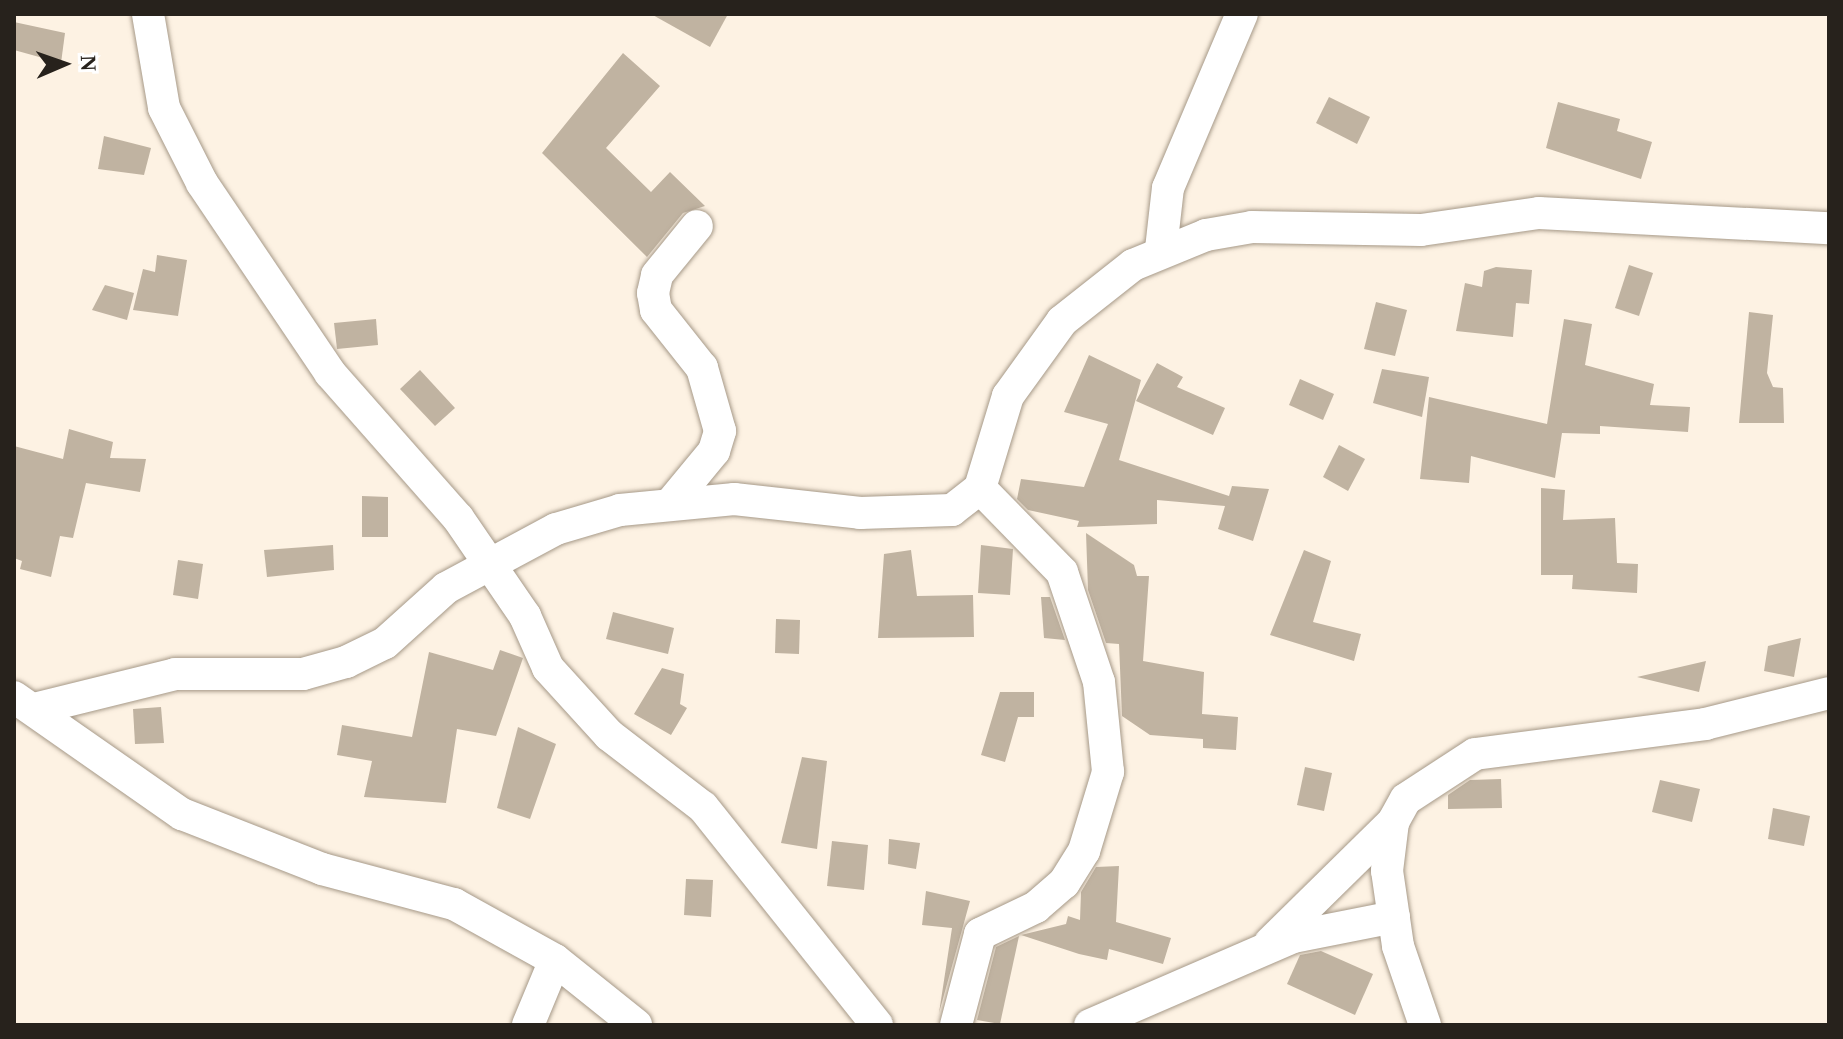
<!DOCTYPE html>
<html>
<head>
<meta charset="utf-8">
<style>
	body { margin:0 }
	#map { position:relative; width:1843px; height:1039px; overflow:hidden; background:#fdf2e3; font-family:Georgia,serif }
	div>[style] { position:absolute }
	.building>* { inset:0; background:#c0b3a1 }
	.roads { filter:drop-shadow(0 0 2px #a69988) drop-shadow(0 0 2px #a69988) }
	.minor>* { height:32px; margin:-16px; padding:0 16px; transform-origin:16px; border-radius:16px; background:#fff }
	span { translate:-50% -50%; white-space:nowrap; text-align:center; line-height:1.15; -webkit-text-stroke:7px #fff; paint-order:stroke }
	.frame { position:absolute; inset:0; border:16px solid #27221c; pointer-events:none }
	.north { position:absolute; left:24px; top:24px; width:80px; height:80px; -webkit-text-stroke:6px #fff; paint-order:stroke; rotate:88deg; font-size:22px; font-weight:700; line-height:32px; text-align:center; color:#27221c }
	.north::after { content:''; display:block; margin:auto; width:28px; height:36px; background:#27221c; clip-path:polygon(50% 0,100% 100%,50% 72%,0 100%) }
</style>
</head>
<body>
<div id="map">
	<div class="building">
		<div style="clip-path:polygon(651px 14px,728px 14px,710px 47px)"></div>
		<div style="clip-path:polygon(14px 22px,65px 33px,61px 63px,14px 50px)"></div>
		<div style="clip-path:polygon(623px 53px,660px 86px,606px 148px,651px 192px,670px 172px,705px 206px,683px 213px,647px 257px,542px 153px)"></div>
		<div style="clip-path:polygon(1329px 97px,1370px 117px,1357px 144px,1316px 123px)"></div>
		<div style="clip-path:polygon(1558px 102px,1620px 119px,1617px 131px,1652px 142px,1641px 179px,1546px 148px)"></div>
		<div style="clip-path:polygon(104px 136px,151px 148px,144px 175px,98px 169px)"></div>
		<div style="clip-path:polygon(157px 255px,187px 260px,178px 316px,133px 310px,143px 269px,155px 272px)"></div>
		<div style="clip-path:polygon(1629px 265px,1653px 273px,1639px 316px,1615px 308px)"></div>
		<div style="clip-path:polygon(1496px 267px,1532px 270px,1529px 304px,1516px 303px,1513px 337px,1456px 331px,1465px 283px,1482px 287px,1484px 271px)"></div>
		<div style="clip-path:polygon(105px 285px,134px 293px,127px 320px,92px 310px)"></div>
		<div style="clip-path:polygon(1376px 302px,1407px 310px,1395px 356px,1364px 349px)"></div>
		<div style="clip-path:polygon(1749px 312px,1773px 315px,1767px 373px,1773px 387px,1783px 388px,1784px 423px,1739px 423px)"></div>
		<div style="clip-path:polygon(376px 319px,378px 345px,337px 349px,334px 323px)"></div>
		<div style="clip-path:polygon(1564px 319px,1592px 324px,1585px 365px,1654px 384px,1650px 405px,1690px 407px,1688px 432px,1600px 426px,1600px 434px,1562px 433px,1555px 478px,1471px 456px,1469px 483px,1420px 479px,1429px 397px,1547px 424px)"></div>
		<div style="clip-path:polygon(1089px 355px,1141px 380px,1119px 460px,1229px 496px,1232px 486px,1269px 489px,1253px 541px,1218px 529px,1225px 506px,1157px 500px,1157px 524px,1077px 527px,1079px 521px,1028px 510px,1017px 499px,1021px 479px,1084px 487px,1108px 424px,1064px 412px)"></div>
		<div style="clip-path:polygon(1157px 363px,1183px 377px,1177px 387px,1225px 408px,1213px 435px,1136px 401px)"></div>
		<div style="clip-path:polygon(1382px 369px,1429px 377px,1422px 417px,1373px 403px)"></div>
		<div style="clip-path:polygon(420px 370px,455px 408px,435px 426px,400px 389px)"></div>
		<div style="clip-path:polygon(1300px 379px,1334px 394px,1323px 420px,1289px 405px)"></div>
		<div style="clip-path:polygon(69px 429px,113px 442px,110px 458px,146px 459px,140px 492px,86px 483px,73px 538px,60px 536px,51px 577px,20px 569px,22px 561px,14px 558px,14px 446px,63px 459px)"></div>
		<div style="clip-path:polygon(1339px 445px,1365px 459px,1348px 491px,1323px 477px)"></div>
		<div style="clip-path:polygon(1541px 488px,1565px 490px,1563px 520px,1615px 518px,1617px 563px,1638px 564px,1637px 593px,1572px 589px,1573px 575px,1541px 575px)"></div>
		<div style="clip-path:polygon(362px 496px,388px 497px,388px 537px,362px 537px)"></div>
		<div style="clip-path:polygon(1086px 533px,1134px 565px,1137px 576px,1149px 576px,1143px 661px,1204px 672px,1202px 714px,1238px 717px,1236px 750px,1203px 748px,1203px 739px,1150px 735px,1122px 716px,1119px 644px,1106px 643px,1088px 590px)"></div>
		<div style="clip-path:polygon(333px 545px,334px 570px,267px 577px,264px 550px)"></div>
		<div style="clip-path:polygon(981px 545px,1013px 549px,1010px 595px,978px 593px)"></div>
		<div style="clip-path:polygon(911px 550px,917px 596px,973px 595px,974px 637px,878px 638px,884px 554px)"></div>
		<div style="clip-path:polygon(1304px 550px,1331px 561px,1313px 622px,1361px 634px,1354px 661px,1270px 635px)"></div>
		<div style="clip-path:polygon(178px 560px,203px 564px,198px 599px,173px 595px)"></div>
		<div style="clip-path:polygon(1041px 597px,1050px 597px,1065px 640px,1044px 638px)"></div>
		<div style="clip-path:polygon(613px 612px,674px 628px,668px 654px,606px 639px)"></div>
		<div style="clip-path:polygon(776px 619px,800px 620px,799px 654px,775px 653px)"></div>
		<div style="clip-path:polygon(1801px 638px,1794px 677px,1764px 671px,1768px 646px)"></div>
		<div style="clip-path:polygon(500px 650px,523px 658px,496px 736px,457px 729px,446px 803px,364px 797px,372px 761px,337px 755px,342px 725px,412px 737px,429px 652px,493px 670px)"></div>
		<div style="clip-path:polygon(1706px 661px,1699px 692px,1637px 677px)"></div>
		<div style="clip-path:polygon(662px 668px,684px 674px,680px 704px,687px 708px,671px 735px,634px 714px)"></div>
		<div style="clip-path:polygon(1000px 692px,1034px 692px,1034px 717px,1018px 717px,1005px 762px,981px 755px)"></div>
		<div style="clip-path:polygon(161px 707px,164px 743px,135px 744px,133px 709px)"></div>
		<div style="clip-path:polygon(518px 727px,556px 744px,530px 819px,497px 808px)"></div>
		<div style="clip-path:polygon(802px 757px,827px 761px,817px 849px,781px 843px)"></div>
		<div style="clip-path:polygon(1305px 767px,1332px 773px,1324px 811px,1297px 805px)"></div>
		<div style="clip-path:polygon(1501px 779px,1502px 808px,1448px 809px,1448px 795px,1470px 780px)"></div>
		<div style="clip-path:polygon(1660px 780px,1700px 789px,1692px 822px,1652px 812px)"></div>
		<div style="clip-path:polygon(1773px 808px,1810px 816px,1804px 846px,1768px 839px)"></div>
		<div style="clip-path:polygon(889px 839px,920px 843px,916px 869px,888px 864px)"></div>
		<div style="clip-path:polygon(832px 841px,868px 845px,864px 890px,827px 886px)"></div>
		<div style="clip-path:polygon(1119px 866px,1116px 922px,1171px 938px,1163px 964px,1109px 949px,1107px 960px,1079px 954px,1021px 935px,1066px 924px,1068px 916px,1080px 920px,1081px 892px,1096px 867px)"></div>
		<div style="clip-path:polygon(686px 879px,713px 880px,711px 917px,684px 915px)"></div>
		<div style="clip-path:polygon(926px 891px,970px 901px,939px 1013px,952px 928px,922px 925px)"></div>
		<div style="clip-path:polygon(1019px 936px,1000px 1024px,977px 1020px,996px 947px)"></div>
		<div style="clip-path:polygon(1321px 951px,1373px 974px,1355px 1015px,1287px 984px,1300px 955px)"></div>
	</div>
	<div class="roads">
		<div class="minor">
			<div style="left:148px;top:14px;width:95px;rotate:80.3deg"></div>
			<div style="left:164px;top:108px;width:84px;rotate:63.1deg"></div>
			<div style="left:202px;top:183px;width:229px;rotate:56deg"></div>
			<div style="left:330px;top:373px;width:193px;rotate:48.6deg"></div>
			<div style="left:458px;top:518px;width:119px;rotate:55.6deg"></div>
			<div style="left:525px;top:616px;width:57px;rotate:66.1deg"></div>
			<div style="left:548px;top:668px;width:91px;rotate:47.7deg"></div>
			<div style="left:609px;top:735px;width:118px;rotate:37.5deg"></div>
			<div style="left:703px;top:807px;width:279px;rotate:51.4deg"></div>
			<div style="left:1161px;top:249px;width:61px;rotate:-83.5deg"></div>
			<div style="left:1168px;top:188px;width:189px;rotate:-67deg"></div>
			<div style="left:672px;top:502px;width:66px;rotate:-50.5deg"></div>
			<div style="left:714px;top:451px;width:21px;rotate:-73deg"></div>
			<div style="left:720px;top:431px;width:66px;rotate:-105.9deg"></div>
			<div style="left:702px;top:368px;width:74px;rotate:-128.4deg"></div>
			<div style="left:656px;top:310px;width:17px;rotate:-100deg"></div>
			<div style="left:653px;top:293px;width:18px;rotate:-77deg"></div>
			<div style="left:657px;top:275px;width:63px;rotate:-50.8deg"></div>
			<div style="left:14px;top:697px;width:205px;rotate:34.9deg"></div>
			<div style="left:182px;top:814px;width:150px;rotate:21.4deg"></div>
			<div style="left:322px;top:869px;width:137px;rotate:14.9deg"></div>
			<div style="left:454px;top:904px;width:115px;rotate:29deg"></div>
			<div style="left:555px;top:960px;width:104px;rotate:38.7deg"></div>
			<div style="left:34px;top:709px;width:145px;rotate:-13.9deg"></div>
			<div style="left:175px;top:674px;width:128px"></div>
			<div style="left:303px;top:674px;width:45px;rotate:-15.6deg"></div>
			<div style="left:346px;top:662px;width:43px;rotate:-26deg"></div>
			<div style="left:385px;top:643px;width:82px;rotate:-42deg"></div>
			<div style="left:446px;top:588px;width:125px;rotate:-28.2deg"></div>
			<div style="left:556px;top:529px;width:67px;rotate:-16.5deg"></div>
			<div style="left:620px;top:510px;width:115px;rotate:-5.5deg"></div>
			<div style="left:734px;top:499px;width:127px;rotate:6.3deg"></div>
			<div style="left:860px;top:513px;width:92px;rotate:-1.9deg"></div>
			<div style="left:952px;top:510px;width:36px;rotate:-38deg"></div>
			<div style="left:980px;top:488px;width:96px;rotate:-73.1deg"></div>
			<div style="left:1008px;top:396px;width:92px;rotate:-54.2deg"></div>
			<div style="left:1062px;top:321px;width:90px;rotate:-38.3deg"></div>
			<div style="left:1133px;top:265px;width:79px;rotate:-22.3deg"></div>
			<div style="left:1206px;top:235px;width:47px;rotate:-9.9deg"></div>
			<div style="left:1252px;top:227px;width:169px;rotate:1deg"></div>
			<div style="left:1421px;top:230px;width:119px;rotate:-8.2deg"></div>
			<div style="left:1539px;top:213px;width:290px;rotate:3deg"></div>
			<div style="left:1270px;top:943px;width:173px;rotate:-44.5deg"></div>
			<div style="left:528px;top:1025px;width:70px;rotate:-67.4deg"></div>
			<div style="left:956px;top:1025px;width:94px;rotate:-75.2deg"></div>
			<div style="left:980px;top:934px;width:62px;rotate:-25.7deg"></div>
			<div style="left:1036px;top:907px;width:37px;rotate:-41deg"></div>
			<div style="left:1064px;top:883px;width:38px;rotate:-58deg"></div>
			<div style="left:1084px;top:851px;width:83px;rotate:-73.1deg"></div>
			<div style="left:1108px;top:772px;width:90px;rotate:-95.7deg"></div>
			<div style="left:1099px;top:682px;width:116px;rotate:-108.6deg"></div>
			<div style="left:1062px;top:572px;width:117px;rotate:-134.3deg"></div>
			<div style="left:1090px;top:1025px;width:221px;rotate:-23.4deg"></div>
			<div style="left:1293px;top:937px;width:103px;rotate:-11.2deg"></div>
			<div style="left:1425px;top:1025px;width:83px;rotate:-108.9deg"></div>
			<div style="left:1398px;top:946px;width:76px;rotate:-98.3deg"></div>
			<div style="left:1387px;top:871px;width:49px;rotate:-83deg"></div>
			<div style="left:1393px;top:822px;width:26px;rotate:-61deg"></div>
			<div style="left:1406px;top:799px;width:82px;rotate:-33.1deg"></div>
			<div style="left:1475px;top:754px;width:232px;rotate:-7.4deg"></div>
			<div style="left:1705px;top:724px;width:128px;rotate:-14deg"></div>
		</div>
	</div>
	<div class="frame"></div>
	<div class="north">N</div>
</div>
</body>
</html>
